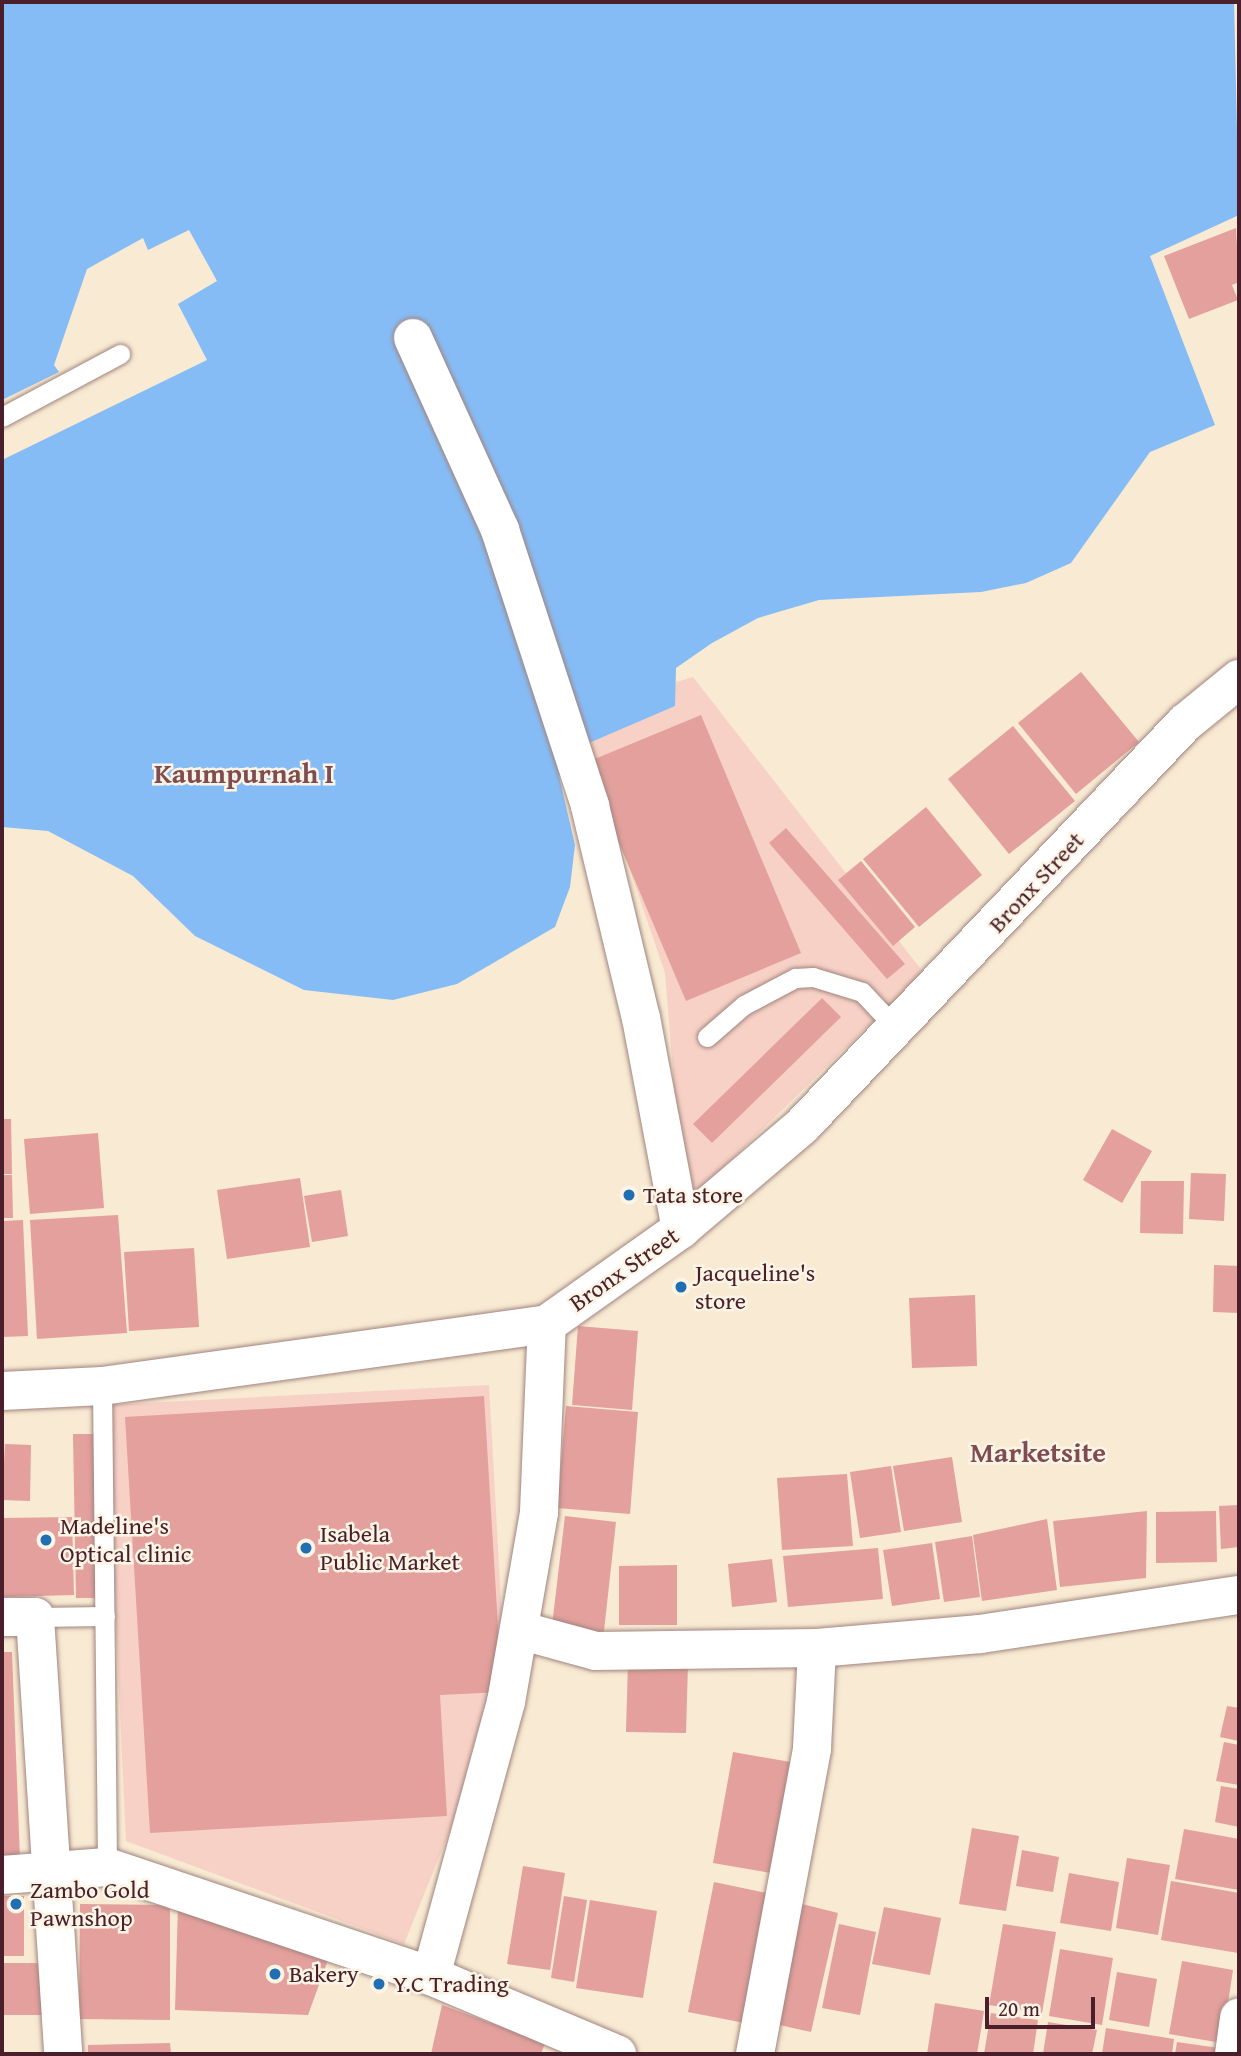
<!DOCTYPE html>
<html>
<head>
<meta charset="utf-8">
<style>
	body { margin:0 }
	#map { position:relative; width:1241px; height:2056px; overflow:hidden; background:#f8ead3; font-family:"Gentium Book Plus",serif }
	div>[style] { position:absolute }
	.built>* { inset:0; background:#f7d1c6 }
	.water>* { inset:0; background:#86bcf5 }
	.pier>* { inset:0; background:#f8ead3 }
	.building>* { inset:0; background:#e3a09d }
	.roads { filter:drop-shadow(0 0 2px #a1847f) drop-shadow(0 0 2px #a1847f) }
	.service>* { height:19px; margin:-9.5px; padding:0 9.5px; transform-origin:9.5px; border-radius:9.5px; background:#fff }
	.minor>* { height:38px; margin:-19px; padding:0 19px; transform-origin:19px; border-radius:19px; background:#fff }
	.tertiary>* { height:38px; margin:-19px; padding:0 19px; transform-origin:19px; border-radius:19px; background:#fff }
	.dots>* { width:19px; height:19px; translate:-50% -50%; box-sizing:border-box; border:4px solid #fcf5e5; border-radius:50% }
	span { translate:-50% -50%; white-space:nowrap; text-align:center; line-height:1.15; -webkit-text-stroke:5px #fcf5e5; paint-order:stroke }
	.street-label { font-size:24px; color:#4a1f2b }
	.poi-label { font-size:24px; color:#4a1f2b }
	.left { translate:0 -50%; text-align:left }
	.quarter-label { font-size:28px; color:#804c53; font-weight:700 }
	.frame { position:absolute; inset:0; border:4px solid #4a1f2b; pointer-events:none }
	.scale { position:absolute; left:985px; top:1997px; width:110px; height:32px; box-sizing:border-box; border:4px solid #4a1f2b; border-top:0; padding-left:9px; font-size:21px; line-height:24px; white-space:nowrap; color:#4a1f2b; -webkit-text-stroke:5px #fcf5e5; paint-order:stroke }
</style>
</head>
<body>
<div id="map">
	<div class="built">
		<div style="clip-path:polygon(693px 677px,923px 972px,684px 1206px,665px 973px,576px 712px)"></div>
		<div style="clip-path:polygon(489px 1385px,506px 1692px,404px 1944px,126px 1841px,106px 1405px)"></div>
	</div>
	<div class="water">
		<div style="clip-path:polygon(2px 2px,1234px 2px,1239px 215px,1150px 256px,1215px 425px,1150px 452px,1071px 563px,1026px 583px,981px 592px,819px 600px,758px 618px,712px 643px,676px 668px,675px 706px,568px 752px,559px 776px,575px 845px,570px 887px,555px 927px,457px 984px,393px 1000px,304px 990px,195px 936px,133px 876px,48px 831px,2px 827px)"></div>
	</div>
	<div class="pier">
		<div style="clip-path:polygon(189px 230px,217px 281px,178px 304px,207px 360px,2px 460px,2px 400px,59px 372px,54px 365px,87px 269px,143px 238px,148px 250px)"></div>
	</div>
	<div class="building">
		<div style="clip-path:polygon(1236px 228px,1239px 282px,1232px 285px,1238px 300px,1189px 319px,1164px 256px)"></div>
		<div style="clip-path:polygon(1081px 672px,1139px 742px,1076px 794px,1018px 723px)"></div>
		<div style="clip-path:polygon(701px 715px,801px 953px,686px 1001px,585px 763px)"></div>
		<div style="clip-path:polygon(1013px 726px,1075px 801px,1009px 854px,948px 779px)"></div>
		<div style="clip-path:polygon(926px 807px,982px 875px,919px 927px,863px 859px)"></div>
		<div style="clip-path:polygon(786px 828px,905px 964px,887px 979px,769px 843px)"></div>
		<div style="clip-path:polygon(861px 861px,915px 927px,893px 946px,838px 880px)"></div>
		<div style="clip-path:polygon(822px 998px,841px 1017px,712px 1143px,693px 1124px)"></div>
		<div style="clip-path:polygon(2px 1119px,11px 1119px,12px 1174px,2px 1174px)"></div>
		<div style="clip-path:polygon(1112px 1129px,1152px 1151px,1122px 1203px,1083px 1180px)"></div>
		<div style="clip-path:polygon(98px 1133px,104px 1208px,30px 1214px,24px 1139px)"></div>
		<div style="clip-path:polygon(1191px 1173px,1226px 1174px,1224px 1221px,1189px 1219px)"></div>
		<div style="clip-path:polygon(2px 1175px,12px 1175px,13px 1218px,2px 1218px)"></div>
		<div style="clip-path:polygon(300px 1178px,310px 1247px,227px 1259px,217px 1190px)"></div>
		<div style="clip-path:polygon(1141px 1181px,1184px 1181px,1183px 1234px,1140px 1233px)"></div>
		<div style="clip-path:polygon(341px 1190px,348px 1236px,312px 1242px,304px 1196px)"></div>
		<div style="clip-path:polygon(118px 1215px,127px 1333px,37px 1339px,30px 1220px)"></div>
		<div style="clip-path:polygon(23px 1220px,28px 1336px,2px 1337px,2px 1221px)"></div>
		<div style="clip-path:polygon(194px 1248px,199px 1327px,129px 1331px,124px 1252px)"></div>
		<div style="clip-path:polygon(1214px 1265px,1239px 1266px,1239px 1313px,1213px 1312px)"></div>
		<div style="clip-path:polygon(975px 1295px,977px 1366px,912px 1368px,909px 1298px)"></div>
		<div style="clip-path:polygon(578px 1326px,638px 1331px,632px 1410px,572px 1405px)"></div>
		<div style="clip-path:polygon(484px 1396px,502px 1692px,440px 1695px,447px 1816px,150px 1833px,125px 1417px)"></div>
		<div style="clip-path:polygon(566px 1406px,638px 1412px,630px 1514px,557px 1508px)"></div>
		<div style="clip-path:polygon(73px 1434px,95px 1434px,98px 1598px,76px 1598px)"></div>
		<div style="clip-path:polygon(5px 1444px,31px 1445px,30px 1501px,2px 1500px)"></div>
		<div style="clip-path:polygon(952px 1457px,962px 1522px,904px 1531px,893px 1466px)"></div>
		<div style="clip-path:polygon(891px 1466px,901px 1532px,860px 1538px,850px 1472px)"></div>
		<div style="clip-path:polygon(847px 1474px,853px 1546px,782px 1550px,777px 1478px)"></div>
		<div style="clip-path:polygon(1239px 1505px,1239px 1547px,1221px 1549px,1219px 1506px)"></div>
		<div style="clip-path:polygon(1147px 1511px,1146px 1578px,1060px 1587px,1053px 1521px)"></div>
		<div style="clip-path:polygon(1216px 1511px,1217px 1562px,1156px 1563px,1156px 1512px)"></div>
		<div style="clip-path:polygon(565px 1516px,616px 1522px,603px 1640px,551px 1634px)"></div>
		<div style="clip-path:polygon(72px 1517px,74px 1595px,2px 1597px,2px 1518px)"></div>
		<div style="clip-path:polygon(1047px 1519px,1057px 1590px,982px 1601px,973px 1535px)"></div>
		<div style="clip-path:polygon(972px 1536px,980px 1597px,944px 1602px,935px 1542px)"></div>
		<div style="clip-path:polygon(932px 1543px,940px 1599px,892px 1606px,883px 1550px)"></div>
		<div style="clip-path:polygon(878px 1548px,883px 1599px,788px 1607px,783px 1556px)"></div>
		<div style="clip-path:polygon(772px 1559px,777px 1602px,732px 1607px,728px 1564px)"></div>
		<div style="clip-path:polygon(677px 1565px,677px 1625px,619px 1625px,619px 1566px)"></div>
		<div style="clip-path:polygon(2px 1652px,12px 1652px,20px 1859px,2px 1859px)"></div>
		<div style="clip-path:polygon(628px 1662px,688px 1664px,686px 1733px,626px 1732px)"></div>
		<div style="clip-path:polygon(1227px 1706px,1239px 1708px,1239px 1741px,1220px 1737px)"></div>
		<div style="clip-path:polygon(1224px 1742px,1239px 1745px,1239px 1785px,1216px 1781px)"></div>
		<div style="clip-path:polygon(733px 1752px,802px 1764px,782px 1875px,713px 1863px)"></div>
		<div style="clip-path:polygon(1221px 1786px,1239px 1789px,1239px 1827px,1215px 1822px)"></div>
		<div style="clip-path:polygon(972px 1828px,1019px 1836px,1006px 1911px,959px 1904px)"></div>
		<div style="clip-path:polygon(1184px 1829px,1239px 1839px,1239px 1890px,1175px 1879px)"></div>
		<div style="clip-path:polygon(1022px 1850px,1059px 1857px,1053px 1892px,1016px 1886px)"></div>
		<div style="clip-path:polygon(1127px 1858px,1170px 1865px,1158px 1935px,1116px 1928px)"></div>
		<div style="clip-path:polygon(523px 1866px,565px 1873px,550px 1970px,507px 1964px)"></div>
		<div style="clip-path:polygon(1069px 1873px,1119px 1882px,1111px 1931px,1060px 1923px)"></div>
		<div style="clip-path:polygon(1171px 1881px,1239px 1893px,1238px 1953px,1161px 1940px)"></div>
		<div style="clip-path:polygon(714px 1882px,781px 1896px,755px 2025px,688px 2012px)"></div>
		<div style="clip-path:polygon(2px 1896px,24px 1896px,24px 1956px,2px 1956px)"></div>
		<div style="clip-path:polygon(564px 1896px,587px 1900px,574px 1982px,551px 1978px)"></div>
		<div style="clip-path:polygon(590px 1900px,657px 1911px,643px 1998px,576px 1988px)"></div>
		<div style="clip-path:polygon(794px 1902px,838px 1913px,811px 2032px,766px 2022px)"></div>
		<div style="clip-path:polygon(80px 1904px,170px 1905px,170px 2020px,79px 2019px)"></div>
		<div style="clip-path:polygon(178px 1906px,328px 1960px,308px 2015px,175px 2010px)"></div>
		<div style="clip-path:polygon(884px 1907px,941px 1918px,930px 1975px,872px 1964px)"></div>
		<div style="clip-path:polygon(839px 1924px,876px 1932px,860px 2015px,822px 2008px)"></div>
		<div style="clip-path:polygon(1003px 1924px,1056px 1932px,1042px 2013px,989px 2005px)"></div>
		<div style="clip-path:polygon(1060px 1949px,1113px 1958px,1102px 2025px,1049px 2016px)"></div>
		<div style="clip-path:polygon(1182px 1961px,1233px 1970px,1222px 2043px,1169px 2034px)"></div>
		<div style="clip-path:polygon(2px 1963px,48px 1963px,48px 2015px,2px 2015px)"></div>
		<div style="clip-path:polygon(1117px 1972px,1157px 1979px,1149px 2027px,1109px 2020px)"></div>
		<div style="clip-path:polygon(935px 2003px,984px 2011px,977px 2054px,927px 2054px)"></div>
		<div style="clip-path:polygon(442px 2005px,545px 2043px,541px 2054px,431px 2054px)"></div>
		<div style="clip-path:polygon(991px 2013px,1038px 2020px,1033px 2054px,984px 2054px)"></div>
		<div style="clip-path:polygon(1048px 2022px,1097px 2030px,1092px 2054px,1043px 2054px)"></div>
		<div style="clip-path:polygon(1106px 2028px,1174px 2039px,1172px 2054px,1102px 2054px)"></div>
		<div style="clip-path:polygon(1177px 2042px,1219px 2048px,1218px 2054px,1175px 2054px)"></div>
		<div style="clip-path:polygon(170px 2043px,171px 2054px,88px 2054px,88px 2045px)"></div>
	</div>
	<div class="roads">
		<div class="service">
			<div style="left:2px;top:417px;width:134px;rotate:-28.1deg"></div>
			<div style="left:707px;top:1037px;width:49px;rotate:-40.9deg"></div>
			<div style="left:744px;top:1005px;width:58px;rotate:-27.9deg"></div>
			<div style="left:795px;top:978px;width:18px;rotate:-3deg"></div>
			<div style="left:813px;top:977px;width:51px;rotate:17deg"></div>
			<div style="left:862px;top:992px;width:51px;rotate:46.6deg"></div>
			<div style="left:102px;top:1386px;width:481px;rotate:89.4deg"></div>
			<div style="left:35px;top:1617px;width:70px;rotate:-0.8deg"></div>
		</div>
		<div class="minor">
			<div style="left:413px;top:338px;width:211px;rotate:65.6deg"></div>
			<div style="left:500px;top:530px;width:290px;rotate:71.9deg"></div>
			<div style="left:590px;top:806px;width:218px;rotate:76.5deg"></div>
			<div style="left:641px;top:1018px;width:215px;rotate:79.3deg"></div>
			<div style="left:2px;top:1617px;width:33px"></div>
			<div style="left:35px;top:1617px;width:438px;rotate:86.3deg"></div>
			<div style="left:519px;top:1630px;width:80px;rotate:15.3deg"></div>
			<div style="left:596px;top:1651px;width:221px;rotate:-0.8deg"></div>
			<div style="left:817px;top:1648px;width:164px;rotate:-4.9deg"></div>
			<div style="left:980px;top:1634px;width:262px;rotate:-8.6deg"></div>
			<div style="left:431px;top:1976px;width:284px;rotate:-74.7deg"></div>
			<div style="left:506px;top:1702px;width:193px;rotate:-80.1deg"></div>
			<div style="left:539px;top:1512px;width:188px;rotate:-87.6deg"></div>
			<div style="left:755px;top:2054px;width:311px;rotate:-79.4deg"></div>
			<div style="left:812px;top:1748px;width:100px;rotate:-87.1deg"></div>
			<div style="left:1234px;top:2054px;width:37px;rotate:-82deg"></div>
		</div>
		<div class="tertiary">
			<div style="left:2px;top:1391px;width:100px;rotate:-2.9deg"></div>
			<div style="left:102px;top:1386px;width:449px;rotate:-7.9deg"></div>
			<div style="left:547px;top:1324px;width:164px;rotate:-35.3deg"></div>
			<div style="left:681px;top:1229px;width:159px;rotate:-40.4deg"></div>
			<div style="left:802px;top:1126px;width:556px;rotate:-46.46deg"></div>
			<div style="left:1185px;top:723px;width:70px;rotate:-39.2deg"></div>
			<div style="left:2px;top:1875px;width:105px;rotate:-4.4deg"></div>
			<div style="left:107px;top:1867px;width:342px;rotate:18.6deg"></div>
			<div style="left:431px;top:1976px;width:202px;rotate:22.8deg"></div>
		</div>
	</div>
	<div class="dots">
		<div style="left:629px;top:1195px;background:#1f6fb2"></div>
		<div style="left:681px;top:1287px;background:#1f6fb2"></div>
		<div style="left:46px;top:1540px;background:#1f6fb2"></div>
		<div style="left:306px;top:1548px;background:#1f6fb2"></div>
		<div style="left:16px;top:1904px;background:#1f6fb2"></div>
		<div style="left:275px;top:1974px;background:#1f6fb2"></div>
		<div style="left:379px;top:1984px;background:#1f6fb2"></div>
	</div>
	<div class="street-label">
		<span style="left:1036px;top:882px;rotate:-47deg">Bronx Street</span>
		<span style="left:624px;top:1269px;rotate:-35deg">Bronx Street</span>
	</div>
	<div class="poi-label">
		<span class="left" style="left:643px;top:1195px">Tata store</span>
		<span class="left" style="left:695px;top:1287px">Jacqueline's<br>store</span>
		<span class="left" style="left:60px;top:1540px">Madeline's<br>Optical clinic</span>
		<span class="left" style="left:320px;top:1548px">Isabela<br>Public Market</span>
		<span class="left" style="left:30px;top:1904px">Zambo Gold<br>Pawnshop</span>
		<span class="left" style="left:289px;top:1974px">Bakery</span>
		<span class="left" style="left:393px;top:1984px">Y.C Trading</span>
	</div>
	<div class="quarter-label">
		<span style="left:244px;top:773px">Kaumpurnah I</span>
		<span style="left:1038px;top:1452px">Marketsite</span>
	</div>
	<div class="frame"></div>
	<div class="scale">20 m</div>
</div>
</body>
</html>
